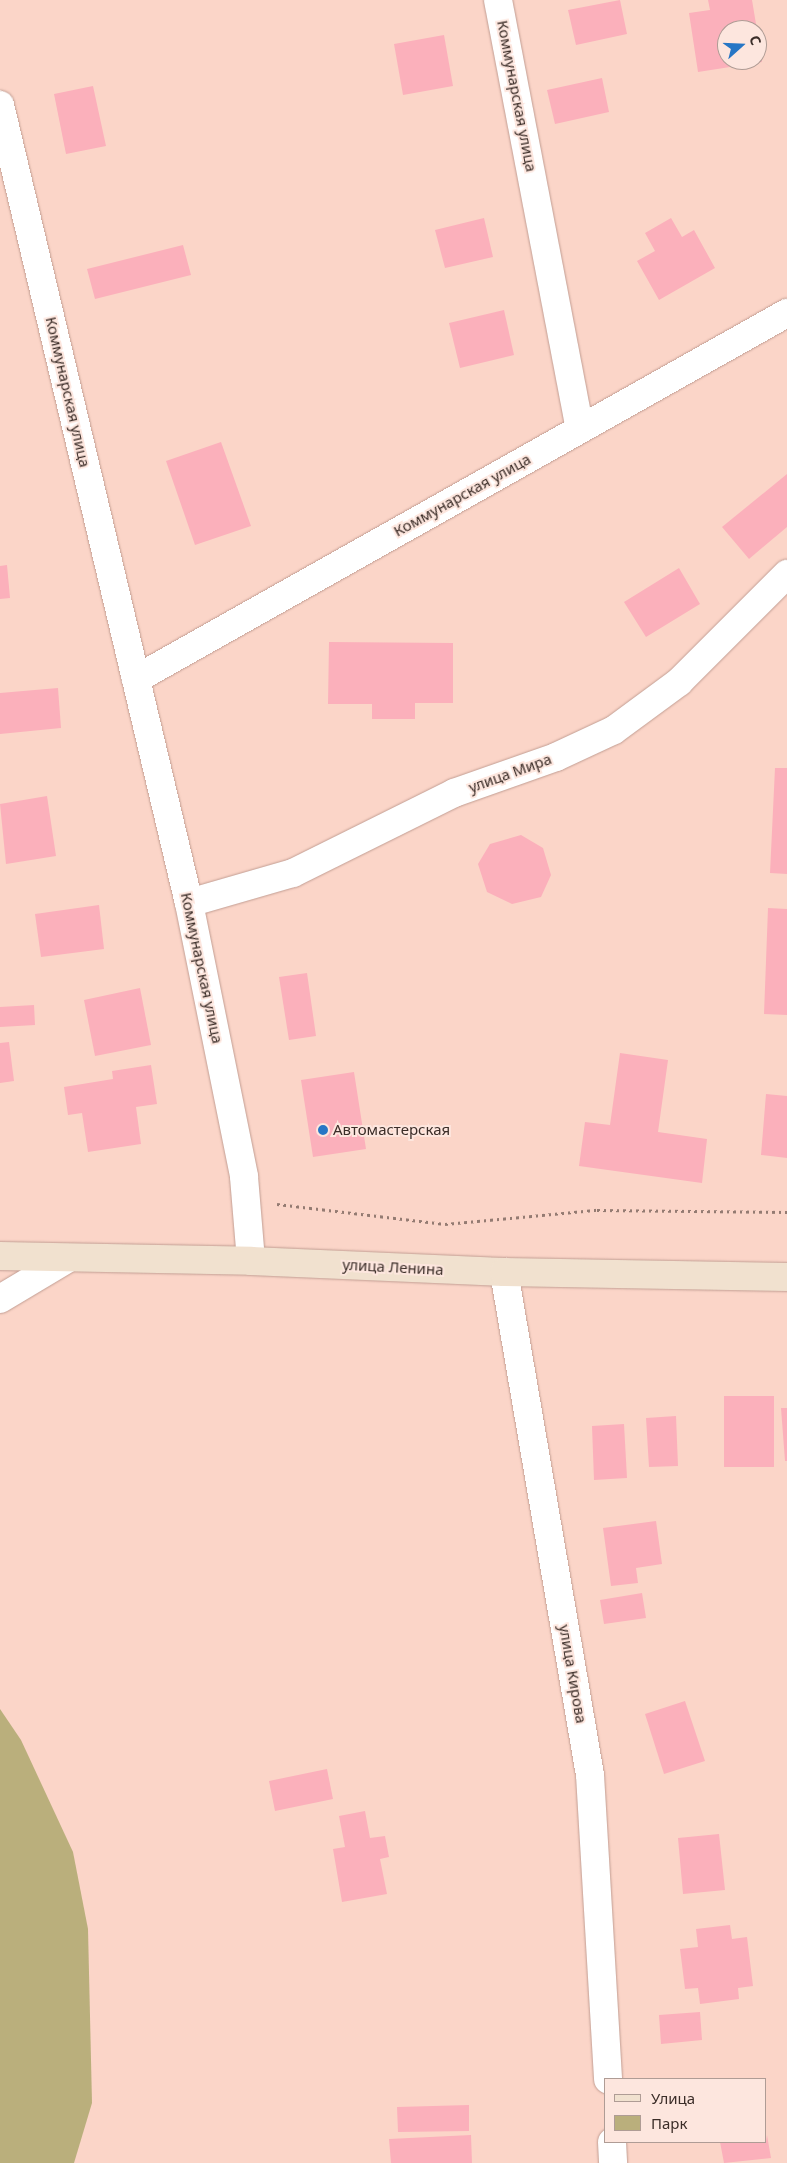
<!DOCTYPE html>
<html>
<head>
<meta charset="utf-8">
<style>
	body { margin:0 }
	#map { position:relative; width:787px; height:2163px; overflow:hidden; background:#fbd5c8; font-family:"Noto Sans",sans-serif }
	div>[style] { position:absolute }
	.green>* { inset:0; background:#baaf7c }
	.building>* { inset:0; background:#fbb0bb }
	.path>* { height:3px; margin-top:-1.5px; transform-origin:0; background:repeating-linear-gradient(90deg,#947b72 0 2.5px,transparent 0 6.5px) }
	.roads { filter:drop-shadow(0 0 1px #c29e93) drop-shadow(0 0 1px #c29e93) }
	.minor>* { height:28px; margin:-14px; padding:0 14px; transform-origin:14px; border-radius:14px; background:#fff }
	.secondary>* { height:28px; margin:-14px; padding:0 14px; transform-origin:14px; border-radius:14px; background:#f1e1cf }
	.dots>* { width:14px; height:14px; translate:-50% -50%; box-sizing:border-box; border:2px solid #fde6de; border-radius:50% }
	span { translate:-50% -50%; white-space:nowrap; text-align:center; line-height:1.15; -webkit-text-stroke:4px #fde6de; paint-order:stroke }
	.street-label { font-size:15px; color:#3b2d28 }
	.poi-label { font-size:15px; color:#3b2d28 }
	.left { translate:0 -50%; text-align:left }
	.legend { position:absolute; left:604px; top:2078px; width:162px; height:65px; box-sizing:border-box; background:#fde6de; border:1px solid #af9c95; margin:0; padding:6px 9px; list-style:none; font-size:15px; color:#3b2d28 }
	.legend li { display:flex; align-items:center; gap:10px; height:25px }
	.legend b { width:25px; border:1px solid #af9c95 }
	.north { position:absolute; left:717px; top:20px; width:50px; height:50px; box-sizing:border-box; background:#fde6de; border:1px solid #af9c95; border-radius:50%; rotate:70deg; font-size:14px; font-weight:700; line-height:20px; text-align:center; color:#3b2d28 }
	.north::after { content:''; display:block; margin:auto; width:18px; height:22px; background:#2776c5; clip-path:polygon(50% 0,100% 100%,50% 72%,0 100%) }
</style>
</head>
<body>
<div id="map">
	<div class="green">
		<div style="clip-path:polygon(0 1709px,21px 1740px,73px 1852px,88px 1929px,92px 2103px,74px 2163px,0 2163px)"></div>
	</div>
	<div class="building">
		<div style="clip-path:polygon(620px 0,627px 34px,576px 45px,568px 10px)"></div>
		<div style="clip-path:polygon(708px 0,752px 0,757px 30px,727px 30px,727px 60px,757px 60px,758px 40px,762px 62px,698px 72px,689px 13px,710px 10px)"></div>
		<div style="clip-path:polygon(444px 35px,453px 86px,403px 95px,394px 44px)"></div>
		<div style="clip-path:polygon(602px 78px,609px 112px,555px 124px,547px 90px)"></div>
		<div style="clip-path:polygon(93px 86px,106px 146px,66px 154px,54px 94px)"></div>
		<div style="clip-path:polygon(484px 218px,493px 257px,445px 268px,435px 230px)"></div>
		<div style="clip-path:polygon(671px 218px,682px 237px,694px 230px,715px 268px,659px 300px,637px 261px,655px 251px,645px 233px)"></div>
		<div style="clip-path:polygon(183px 245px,191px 275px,95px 299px,87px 269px)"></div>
		<div style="clip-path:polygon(504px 310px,514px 355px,460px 368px,449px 323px)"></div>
		<div style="clip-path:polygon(221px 442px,251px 526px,195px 545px,166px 461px)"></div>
		<div style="clip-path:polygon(787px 474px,787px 527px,749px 559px,722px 527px)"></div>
		<div style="clip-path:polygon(7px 565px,10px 598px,0 599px,0 566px)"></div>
		<div style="clip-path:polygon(679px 568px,700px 604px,646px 637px,624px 602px)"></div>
		<div style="clip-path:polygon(329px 642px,453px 643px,453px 703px,415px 703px,415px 719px,372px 719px,372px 704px,328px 704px)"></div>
		<div style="clip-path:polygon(58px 688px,61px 728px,0 734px,0 693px)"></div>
		<div style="clip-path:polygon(775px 768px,787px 768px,787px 874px,770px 873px)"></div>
		<div style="clip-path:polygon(47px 796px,56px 856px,6px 864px,0 804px)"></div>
		<div style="clip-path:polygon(521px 835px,543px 848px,551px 875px,541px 897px,512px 904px,487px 892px,478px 864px,490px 844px)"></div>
		<div style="clip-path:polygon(99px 905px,104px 949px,41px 957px,35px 914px)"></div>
		<div style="clip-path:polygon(768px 908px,787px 909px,787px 1015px,764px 1014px)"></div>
		<div style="clip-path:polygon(307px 973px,316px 1036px,289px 1040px,279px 977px)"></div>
		<div style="clip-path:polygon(140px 988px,151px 1045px,95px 1056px,84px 1000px)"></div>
		<div style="clip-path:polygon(34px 1005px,35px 1025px,0 1027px,0 1007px)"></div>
		<div style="clip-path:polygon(9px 1042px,14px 1081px,0 1083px,0 1043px)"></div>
		<div style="clip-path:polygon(620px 1053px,668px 1060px,658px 1132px,707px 1139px,702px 1183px,579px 1166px,585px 1122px,610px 1125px)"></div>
		<div style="clip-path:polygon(151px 1065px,157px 1104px,136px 1107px,141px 1144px,88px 1152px,82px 1113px,68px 1115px,64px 1087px,113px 1079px,112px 1071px)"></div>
		<div style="clip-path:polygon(354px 1072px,366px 1149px,313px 1157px,301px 1080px)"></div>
		<div style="clip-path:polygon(766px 1094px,787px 1096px,787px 1158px,761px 1155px)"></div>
		<div style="clip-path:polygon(724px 1396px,774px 1396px,774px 1467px,724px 1467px)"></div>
		<div style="clip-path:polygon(781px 1408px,787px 1408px,787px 1461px,785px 1461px)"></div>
		<div style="clip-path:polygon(676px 1416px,678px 1466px,649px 1467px,646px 1418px)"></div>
		<div style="clip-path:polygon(624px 1424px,627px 1478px,594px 1480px,592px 1426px)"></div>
		<div style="clip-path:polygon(656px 1521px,662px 1564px,636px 1568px,638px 1583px,611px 1586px,603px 1528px)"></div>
		<div style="clip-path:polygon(642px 1593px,646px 1618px,604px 1624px,600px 1600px)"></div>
		<div style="clip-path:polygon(685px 1701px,705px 1761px,664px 1774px,645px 1714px)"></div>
		<div style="clip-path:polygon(327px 1769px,333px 1799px,275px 1811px,269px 1781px)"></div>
		<div style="clip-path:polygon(365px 1811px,370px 1838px,385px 1836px,389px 1857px,380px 1859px,387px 1894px,342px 1902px,333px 1849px,345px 1847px,339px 1816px)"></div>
		<div style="clip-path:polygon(719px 1834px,725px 1890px,683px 1894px,678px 1838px)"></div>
		<div style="clip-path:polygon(730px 1925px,732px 1939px,747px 1937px,753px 1986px,738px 1988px,739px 1999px,700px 2004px,698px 1988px,685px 1989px,680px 1949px,698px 1947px,696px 1929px)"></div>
		<div style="clip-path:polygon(700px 2012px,702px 2040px,661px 2044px,659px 2015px)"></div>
		<div style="clip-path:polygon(469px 2105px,469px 2131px,398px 2132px,397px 2107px)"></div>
		<div style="clip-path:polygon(471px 2135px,472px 2163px,391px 2163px,389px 2139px)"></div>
		<div style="clip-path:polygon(767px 2135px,771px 2158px,724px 2163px,720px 2142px,766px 2142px)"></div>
	</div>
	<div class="path">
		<div style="left:277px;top:1204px;width:169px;rotate:6.8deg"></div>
		<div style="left:445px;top:1224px;width:153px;rotate:-5.3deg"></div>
		<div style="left:597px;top:1210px;width:190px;rotate:0.6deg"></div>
	</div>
	<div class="roads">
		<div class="minor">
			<div style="left:498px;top:0;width:436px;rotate:79.2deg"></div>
			<div style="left:0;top:105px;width:820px;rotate:76.68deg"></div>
			<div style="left:189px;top:903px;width:279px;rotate:78.6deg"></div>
			<div style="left:244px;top:1177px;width:84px;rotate:85.2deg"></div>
			<div style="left:136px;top:679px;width:747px;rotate:-29.35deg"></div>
			<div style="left:189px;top:903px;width:108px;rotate:-16.1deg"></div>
			<div style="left:293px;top:873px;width:180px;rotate:-26.4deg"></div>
			<div style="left:454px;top:793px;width:108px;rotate:-19.4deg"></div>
			<div style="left:556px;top:757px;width:64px;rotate:-25deg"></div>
			<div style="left:614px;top:730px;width:81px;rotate:-36.4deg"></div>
			<div style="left:679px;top:682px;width:153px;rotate:-45deg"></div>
			<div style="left:504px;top:1272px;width:510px;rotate:80.3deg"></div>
			<div style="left:590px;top:1775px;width:305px;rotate:86.6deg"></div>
			<div style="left:0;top:1299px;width:78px;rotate:-30.8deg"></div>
			<div style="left:612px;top:2142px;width:21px;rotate:87deg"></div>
		</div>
		<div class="secondary">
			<div style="left:0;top:1256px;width:251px;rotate:1.1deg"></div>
			<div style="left:251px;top:1261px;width:253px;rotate:2.5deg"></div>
			<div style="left:504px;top:1272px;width:283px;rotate:1deg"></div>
		</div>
	</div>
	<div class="dots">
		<div style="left:323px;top:1130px;background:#2776c5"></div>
	</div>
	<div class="street-label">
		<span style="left:517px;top:96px;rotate:79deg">Коммунарская улица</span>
		<span style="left:68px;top:392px;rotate:77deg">Коммунарская улица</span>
		<span style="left:462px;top:495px;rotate:-29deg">Коммунарская улица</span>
		<span style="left:510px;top:773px;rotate:-20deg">улица Мира</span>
		<span style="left:202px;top:968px;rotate:78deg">Коммунарская улица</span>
		<span style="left:393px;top:1267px;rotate:3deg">улица Ленина</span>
		<span style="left:573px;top:1674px;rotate:80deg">улица Кирова</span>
	</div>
	<div class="poi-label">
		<span class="left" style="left:333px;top:1130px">Автомастерская</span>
	</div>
	<ul class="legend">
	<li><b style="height:6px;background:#f1e1cf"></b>Улица</li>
	<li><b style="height:14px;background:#baaf7c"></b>Парк</li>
	</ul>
	<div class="north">С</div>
</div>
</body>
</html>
